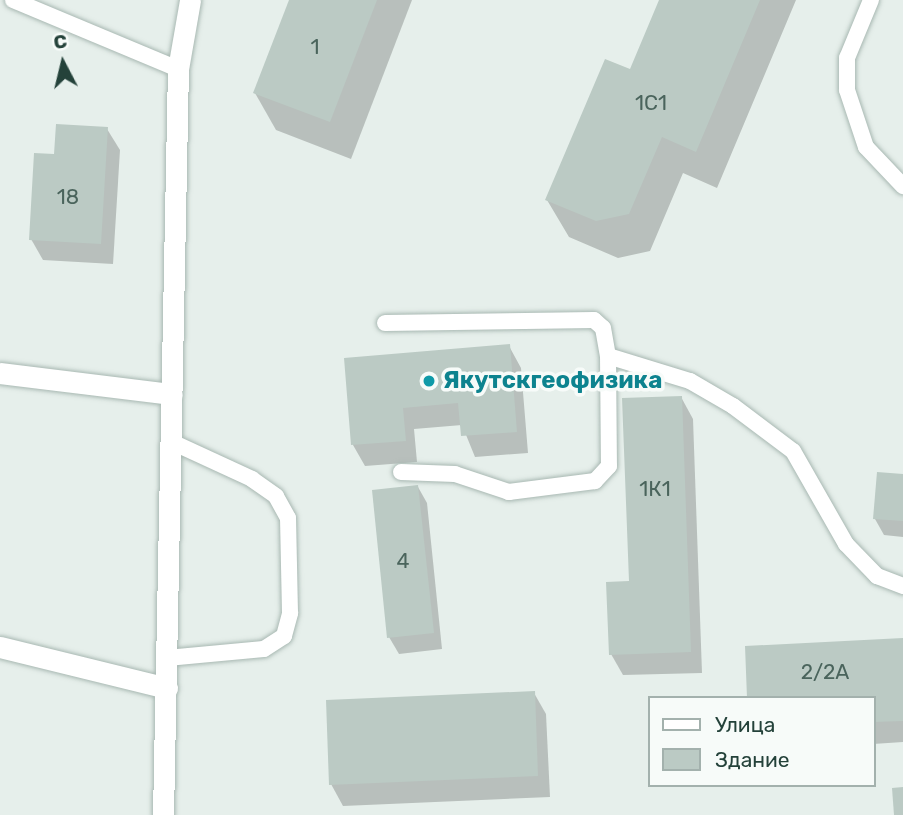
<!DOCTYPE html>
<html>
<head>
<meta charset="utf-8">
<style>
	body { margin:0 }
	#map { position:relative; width:903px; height:815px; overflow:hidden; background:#e6efeb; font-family:Rubik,sans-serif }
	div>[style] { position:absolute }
	.shadow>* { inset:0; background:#0003 }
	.building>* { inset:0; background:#bbcac4 }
	.roads { filter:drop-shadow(0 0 2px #a8b8b2) drop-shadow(0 0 2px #a8b8b2) }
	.service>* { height:16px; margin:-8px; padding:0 8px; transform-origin:8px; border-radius:8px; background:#fff }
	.minor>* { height:21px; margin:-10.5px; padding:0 10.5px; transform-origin:10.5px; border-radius:10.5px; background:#fff }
	.dots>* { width:19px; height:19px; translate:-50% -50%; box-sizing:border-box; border:4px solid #f7fbf9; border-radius:50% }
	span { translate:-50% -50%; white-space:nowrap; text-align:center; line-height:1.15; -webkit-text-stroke:7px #f7fbf9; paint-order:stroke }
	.number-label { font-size:21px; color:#4a645c }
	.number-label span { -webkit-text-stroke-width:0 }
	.culture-label { font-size:24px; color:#0d838f; font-weight:700 }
	.left { translate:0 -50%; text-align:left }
	.legend { position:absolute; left:648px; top:696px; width:228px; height:91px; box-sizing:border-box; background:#f7fbf9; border:2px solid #a3b1ad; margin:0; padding:9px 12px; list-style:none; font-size:21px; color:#24423a }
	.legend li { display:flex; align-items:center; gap:14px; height:35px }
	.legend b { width:35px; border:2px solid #a3b1ad }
	.north { position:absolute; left:28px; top:28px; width:70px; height:70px; -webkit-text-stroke:5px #f7fbf9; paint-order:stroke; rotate:353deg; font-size:19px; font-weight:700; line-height:28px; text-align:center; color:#24423a }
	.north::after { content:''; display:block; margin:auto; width:24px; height:32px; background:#24423a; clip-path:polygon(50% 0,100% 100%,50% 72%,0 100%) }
</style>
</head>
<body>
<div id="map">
	<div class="shadow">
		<div style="clip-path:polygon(290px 0,412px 0,351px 159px,276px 130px,255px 93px)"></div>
		<div style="clip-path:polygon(661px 0,796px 0,717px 188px,683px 173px,650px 251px,618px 258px,569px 237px,547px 200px,631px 71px)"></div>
		<div style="clip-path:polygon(107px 129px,120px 150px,113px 264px,43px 260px,31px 239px,56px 156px)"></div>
		<div style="clip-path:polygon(509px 346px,521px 368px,528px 453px,475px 457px,462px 425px,414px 429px,417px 462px,365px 466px,353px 445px,346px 360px)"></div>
		<div style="clip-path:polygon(681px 397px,693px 419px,702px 673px,623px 675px,611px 654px)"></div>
		<div style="clip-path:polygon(903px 476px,903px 537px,884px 535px,875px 519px)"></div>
		<div style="clip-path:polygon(418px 487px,427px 503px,442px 649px,399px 654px,389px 637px)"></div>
		<div style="clip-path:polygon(903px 640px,903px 742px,873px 744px,873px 698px)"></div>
		<div style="clip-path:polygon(534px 693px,546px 714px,550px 797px,343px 806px,331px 784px)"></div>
	</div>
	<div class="building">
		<div style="clip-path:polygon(289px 0,377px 0,330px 122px,253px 93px)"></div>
		<div style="clip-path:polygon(659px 0,760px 0,696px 152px,662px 137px,629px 214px,596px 221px,545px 200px,605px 59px,630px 69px)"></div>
		<div style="clip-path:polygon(56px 124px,108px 127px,101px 244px,29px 240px,34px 153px,54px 154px)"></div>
		<div style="clip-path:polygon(510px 344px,517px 432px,461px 436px,458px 403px,403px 408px,406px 441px,351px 445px,344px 358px)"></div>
		<div style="clip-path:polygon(682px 396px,691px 652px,609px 655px,606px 582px,629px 581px,622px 398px)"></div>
		<div style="clip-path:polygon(877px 472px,903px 474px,903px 521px,873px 519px)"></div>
		<div style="clip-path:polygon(418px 485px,434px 633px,387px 638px,372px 490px)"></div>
		<div style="clip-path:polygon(903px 638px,903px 721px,873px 722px,873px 698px,747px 698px,745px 646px)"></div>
		<div style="clip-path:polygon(535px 691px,538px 776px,329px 785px,326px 700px)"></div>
		<div style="clip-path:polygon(903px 787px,903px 815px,894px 815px,892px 788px)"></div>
	</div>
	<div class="roads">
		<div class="service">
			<div style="left:13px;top:0;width:179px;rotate:22.7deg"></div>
			<div style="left:871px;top:0;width:63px;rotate:112.5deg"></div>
			<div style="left:847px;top:58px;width:32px;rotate:90deg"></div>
			<div style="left:847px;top:90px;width:60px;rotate:71.6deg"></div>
			<div style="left:866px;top:147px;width:54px;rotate:46.5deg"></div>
			<div style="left:385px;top:323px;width:209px;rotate:-0.8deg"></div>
			<div style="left:594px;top:320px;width:12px;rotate:42deg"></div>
			<div style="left:603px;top:328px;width:28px;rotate:80deg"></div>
			<div style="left:608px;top:356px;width:110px;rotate:89.5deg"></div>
			<div style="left:609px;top:466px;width:21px;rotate:133deg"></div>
			<div style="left:595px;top:481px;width:87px;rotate:172.7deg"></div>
			<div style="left:509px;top:492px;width:57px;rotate:-161.6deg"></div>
			<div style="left:455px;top:474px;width:54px;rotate:-177.9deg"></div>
			<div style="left:608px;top:356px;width:86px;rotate:17deg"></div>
			<div style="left:690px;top:381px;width:50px;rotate:30.2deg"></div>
			<div style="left:733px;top:406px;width:75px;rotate:36.9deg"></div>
			<div style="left:793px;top:451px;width:107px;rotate:60.3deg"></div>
			<div style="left:846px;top:544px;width:45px;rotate:45.9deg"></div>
			<div style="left:877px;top:576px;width:28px;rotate:21deg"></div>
			<div style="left:167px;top:658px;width:97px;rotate:-5.3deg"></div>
			<div style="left:264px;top:649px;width:24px;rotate:-33deg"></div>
			<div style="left:284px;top:636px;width:24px;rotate:-75deg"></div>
			<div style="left:290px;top:613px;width:95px;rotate:-91.2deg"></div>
			<div style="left:288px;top:518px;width:25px;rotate:-119deg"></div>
			<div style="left:276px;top:496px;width:29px;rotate:-145deg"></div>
			<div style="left:252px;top:479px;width:88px;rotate:-155.2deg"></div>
		</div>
		<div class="minor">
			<div style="left:0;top:373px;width:173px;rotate:7deg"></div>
			<div style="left:0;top:647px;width:172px;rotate:13.8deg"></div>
			<div style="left:163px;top:815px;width:746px;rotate:-88.85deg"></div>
			<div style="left:178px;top:69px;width:70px;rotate:-80.1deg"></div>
		</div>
	</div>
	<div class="dots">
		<div style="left:429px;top:381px;background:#0f9aa8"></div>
	</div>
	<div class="number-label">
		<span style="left:315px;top:47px">1</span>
		<span style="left:651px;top:103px">1С1</span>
		<span style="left:68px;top:197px">18</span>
		<span style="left:655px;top:489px">1К1</span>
		<span style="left:403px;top:561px">4</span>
		<span style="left:825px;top:672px">2/2А</span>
	</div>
	<div class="culture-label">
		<span class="left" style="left:443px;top:381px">Якутскгеофизика</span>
	</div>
	<ul class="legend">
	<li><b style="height:9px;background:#fff"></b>Улица</li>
	<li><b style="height:19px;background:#bbcac4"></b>Здание</li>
	</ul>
	<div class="north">С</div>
</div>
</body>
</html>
